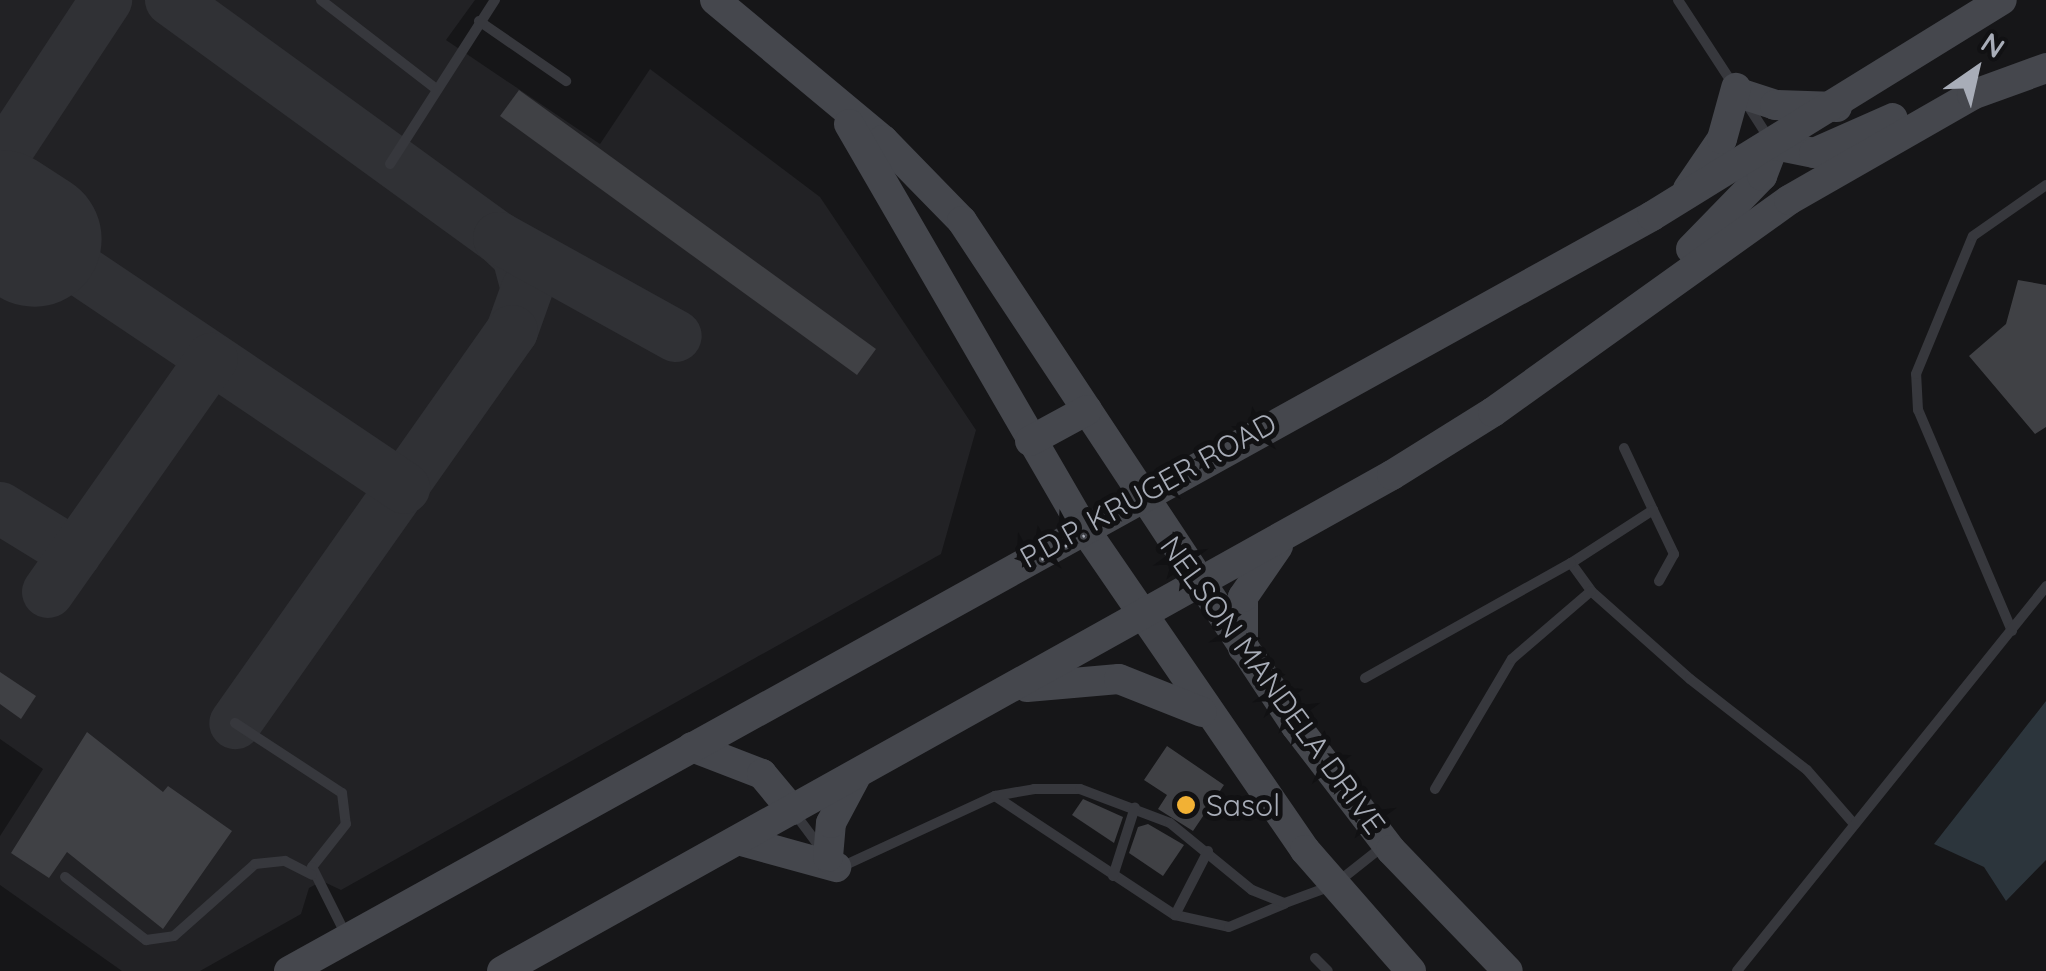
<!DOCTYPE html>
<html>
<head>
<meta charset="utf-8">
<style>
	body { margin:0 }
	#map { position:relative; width:2046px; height:971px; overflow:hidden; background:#161618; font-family:Quicksand,sans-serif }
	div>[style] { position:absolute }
	.built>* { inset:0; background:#222225 }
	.water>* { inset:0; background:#2c353c }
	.taxiway>* { height:52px; margin:-26px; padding:0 26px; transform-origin:26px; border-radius:26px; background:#303135 }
	.runway>* { height:135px; margin:-67.5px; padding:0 67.5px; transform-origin:67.5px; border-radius:67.5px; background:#303135 }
	.building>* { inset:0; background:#404145 }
	.lane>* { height:10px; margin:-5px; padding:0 5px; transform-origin:5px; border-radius:5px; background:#37383d }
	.secondary>* { height:30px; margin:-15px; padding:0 15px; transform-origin:15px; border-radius:15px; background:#45474d }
	.dots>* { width:28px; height:28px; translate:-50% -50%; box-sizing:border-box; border:5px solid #111113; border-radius:50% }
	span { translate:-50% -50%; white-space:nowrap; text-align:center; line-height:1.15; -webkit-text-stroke:10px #111113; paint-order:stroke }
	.street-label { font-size:30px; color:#a8adb8 }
	.poi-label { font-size:30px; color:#a8adb8 }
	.left { translate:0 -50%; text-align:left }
	.north { position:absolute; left:1926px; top:20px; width:100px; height:100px; -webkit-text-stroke:8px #111113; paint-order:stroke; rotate:34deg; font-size:28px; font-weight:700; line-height:40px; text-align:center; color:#a8adb8 }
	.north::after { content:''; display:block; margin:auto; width:35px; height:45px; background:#a8adb8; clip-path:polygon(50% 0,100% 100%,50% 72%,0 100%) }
</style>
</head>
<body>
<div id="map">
	<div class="built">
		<div style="clip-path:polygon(0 0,475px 0,446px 40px,600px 144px,650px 69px,820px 197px,976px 430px,941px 554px,341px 890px,322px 881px,309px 888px,301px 914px,200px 971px,122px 971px,0 885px,0 836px,43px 769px,0 739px)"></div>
	</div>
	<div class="water">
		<div style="clip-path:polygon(2046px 701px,2046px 860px,2006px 901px,1984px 867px,1934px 844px)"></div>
	</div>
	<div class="taxiway">
		<div style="left:171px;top:0;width:405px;rotate:36deg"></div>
		<div style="left:499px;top:238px;width:26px;rotate:43deg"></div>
		<div style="left:518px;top:256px;width:34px;rotate:75deg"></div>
		<div style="left:527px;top:289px;width:45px;rotate:109.7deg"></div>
		<div style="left:512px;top:331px;width:480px;rotate:125.2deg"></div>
		<div style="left:0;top:161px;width:193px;rotate:-56.6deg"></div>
		<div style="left:499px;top:238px;width:202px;rotate:29deg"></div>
		<div style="left:34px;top:239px;width:446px;rotate:33.9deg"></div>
		<div style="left:0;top:508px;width:88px;rotate:31.5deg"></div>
		<div style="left:48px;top:592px;width:285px;rotate:-54.9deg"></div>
	</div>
	<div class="runway">
		<div style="left:0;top:217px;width:40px;rotate:32.9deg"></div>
	</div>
	<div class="building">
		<div style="clip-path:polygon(519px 90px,876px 349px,857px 375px,500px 116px)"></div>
		<div style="clip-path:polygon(2018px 280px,2046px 285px,2046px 427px,2035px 434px,1969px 356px,2006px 324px)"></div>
		<div style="clip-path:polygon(0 672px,36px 696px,21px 719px,0 704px)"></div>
		<div style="clip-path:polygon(87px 732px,163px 792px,168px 786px,232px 831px,163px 929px,67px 852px,49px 878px,11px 853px)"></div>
		<div style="clip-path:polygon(1167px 746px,1224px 785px,1193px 831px,1158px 809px,1167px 795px,1144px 780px)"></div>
		<div style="clip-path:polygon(1083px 799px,1123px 817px,1114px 843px,1072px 815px)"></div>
		<div style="clip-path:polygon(1148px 824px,1184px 845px,1163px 876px,1129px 853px,1138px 827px)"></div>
	</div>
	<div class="lane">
		<div style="left:321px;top:0;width:144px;rotate:37.7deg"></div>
		<div style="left:1678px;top:0;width:103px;rotate:56.9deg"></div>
		<div style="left:479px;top:21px;width:106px;rotate:34.6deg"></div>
		<div style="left:1747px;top:104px;width:43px;rotate:57.4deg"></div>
		<div style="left:390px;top:164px;width:195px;rotate:-57.4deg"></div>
		<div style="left:1624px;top:448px;width:68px;rotate:64.9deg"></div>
		<div style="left:1653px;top:510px;width:98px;rotate:147.1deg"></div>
		<div style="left:1571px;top:563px;width:34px;rotate:54deg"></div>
		<div style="left:1591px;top:591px;width:132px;rotate:41.6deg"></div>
		<div style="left:1690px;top:679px;width:148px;rotate:37.9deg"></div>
		<div style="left:1807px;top:770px;width:72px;rotate:49deg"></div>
		<div style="left:1653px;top:510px;width:49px;rotate:64.5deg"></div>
		<div style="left:1674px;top:554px;width:31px;rotate:119deg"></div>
		<div style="left:2012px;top:631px;width:240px;rotate:-113deg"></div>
		<div style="left:1918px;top:410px;width:36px;rotate:-93deg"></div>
		<div style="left:1916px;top:374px;width:149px;rotate:-67.6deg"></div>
		<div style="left:1973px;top:236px;width:89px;rotate:-34.9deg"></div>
		<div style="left:1365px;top:678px;width:236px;rotate:-29.2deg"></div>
		<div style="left:235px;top:723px;width:128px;rotate:33.2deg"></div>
		<div style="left:342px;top:793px;width:31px;rotate:83deg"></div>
		<div style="left:346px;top:824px;width:55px;rotate:128.3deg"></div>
		<div style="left:312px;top:867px;width:74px;rotate:63.4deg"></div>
		<div style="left:1435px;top:789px;width:151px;rotate:-59.4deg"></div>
		<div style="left:1512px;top:659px;width:104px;rotate:-40.7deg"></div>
		<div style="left:995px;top:796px;width:216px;rotate:33.5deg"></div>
		<div style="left:1175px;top:915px;width:55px;rotate:12.5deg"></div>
		<div style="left:1229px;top:927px;width:60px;rotate:-22.7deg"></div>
		<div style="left:793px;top:811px;width:49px;rotate:53.4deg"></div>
		<div style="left:841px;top:867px;width:170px;rotate:-24.8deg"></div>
		<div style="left:995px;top:796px;width:40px;rotate:-10deg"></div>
		<div style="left:1034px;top:789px;width:46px"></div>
		<div style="left:1080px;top:789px;width:96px;rotate:20.7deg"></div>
		<div style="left:1170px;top:823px;width:106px;rotate:39.3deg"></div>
		<div style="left:1252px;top:890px;width:35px;rotate:22deg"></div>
		<div style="left:1285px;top:903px;width:52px;rotate:-20.2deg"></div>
		<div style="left:1334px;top:885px;width:61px;rotate:-38.4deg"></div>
		<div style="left:1113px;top:876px;width:72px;rotate:-72.3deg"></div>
		<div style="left:65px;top:877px;width:103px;rotate:37.9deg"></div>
		<div style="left:146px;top:940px;width:28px;rotate:-8deg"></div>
		<div style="left:174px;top:936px;width:108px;rotate:-41.6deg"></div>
		<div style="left:255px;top:864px;width:30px;rotate:-6deg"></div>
		<div style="left:285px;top:861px;width:30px;rotate:27deg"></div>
		<div style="left:1175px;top:915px;width:72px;rotate:-62.7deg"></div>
		<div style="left:1315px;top:958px;width:18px;rotate:45deg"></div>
		<div style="left:1737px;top:971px;width:494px;rotate:-51.2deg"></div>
	</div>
	<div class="secondary">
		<div style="left:715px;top:0;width:219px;rotate:39.8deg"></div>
		<div style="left:883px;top:140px;width:113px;rotate:45.7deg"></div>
		<div style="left:962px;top:221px;width:605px;rotate:56.52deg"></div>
		<div style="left:1296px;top:726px;width:156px;rotate:52.5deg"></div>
		<div style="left:1391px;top:850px;width:168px;rotate:46deg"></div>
		<div style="left:1739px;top:93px;width:38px;rotate:18deg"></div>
		<div style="left:1775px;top:105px;width:62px;rotate:1.8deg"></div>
		<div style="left:849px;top:124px;width:466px;rotate:59.9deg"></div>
		<div style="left:1083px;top:527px;width:392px;rotate:55.5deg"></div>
		<div style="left:1305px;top:850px;width:161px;rotate:48.8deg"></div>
		<div style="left:1688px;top:189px;width:60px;rotate:-55.8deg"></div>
		<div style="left:1722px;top:139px;width:53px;rotate:-74.6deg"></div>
		<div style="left:1691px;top:249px;width:102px;rotate:-45.8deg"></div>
		<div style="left:1762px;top:176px;width:33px;rotate:-69deg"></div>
		<div style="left:1774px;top:145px;width:41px;rotate:11.3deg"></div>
		<div style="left:1814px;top:153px;width:86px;rotate:-23.9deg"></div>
		<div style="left:1030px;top:441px;width:65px;rotate:-28.5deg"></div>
		<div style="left:1243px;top:648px;width:51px;rotate:-90deg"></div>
		<div style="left:1243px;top:597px;width:62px;rotate:-55.5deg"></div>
		<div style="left:1027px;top:687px;width:92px;rotate:-5deg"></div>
		<div style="left:1119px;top:679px;width:89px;rotate:21.7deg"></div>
		<div style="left:692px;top:747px;width:75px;rotate:21.1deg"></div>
		<div style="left:762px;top:774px;width:47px;rotate:50.2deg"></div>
		<div style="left:738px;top:840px;width:102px;rotate:15.4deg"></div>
		<div style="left:828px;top:857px;width:34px;rotate:-85deg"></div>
		<div style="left:831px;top:823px;width:55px;rotate:-62deg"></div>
		<div style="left:289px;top:971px;width:1558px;rotate:-28.98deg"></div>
		<div style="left:1652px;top:216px;width:411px;rotate:-31.7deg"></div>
		<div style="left:502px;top:971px;width:1019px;rotate:-29.13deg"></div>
		<div style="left:1392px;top:475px;width:119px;rotate:-32deg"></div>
		<div style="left:1493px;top:412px;width:364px;rotate:-35.6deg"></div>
		<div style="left:1789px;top:200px;width:211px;rotate:-29.8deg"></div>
		<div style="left:1972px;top:95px;width:79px;rotate:-20deg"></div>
	</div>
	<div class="dots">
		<div style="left:1186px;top:805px;background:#f2b134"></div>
	</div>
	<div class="street-label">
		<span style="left:1148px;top:490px;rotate:-29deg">P.D.P. KRUGER ROAD</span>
		<span style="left:1273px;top:685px;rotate:54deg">NELSON MANDELA DRIVE</span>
	</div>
	<div class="poi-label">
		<span class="left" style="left:1206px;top:805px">Sasol</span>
	</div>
	<div class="north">N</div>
</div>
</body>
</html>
